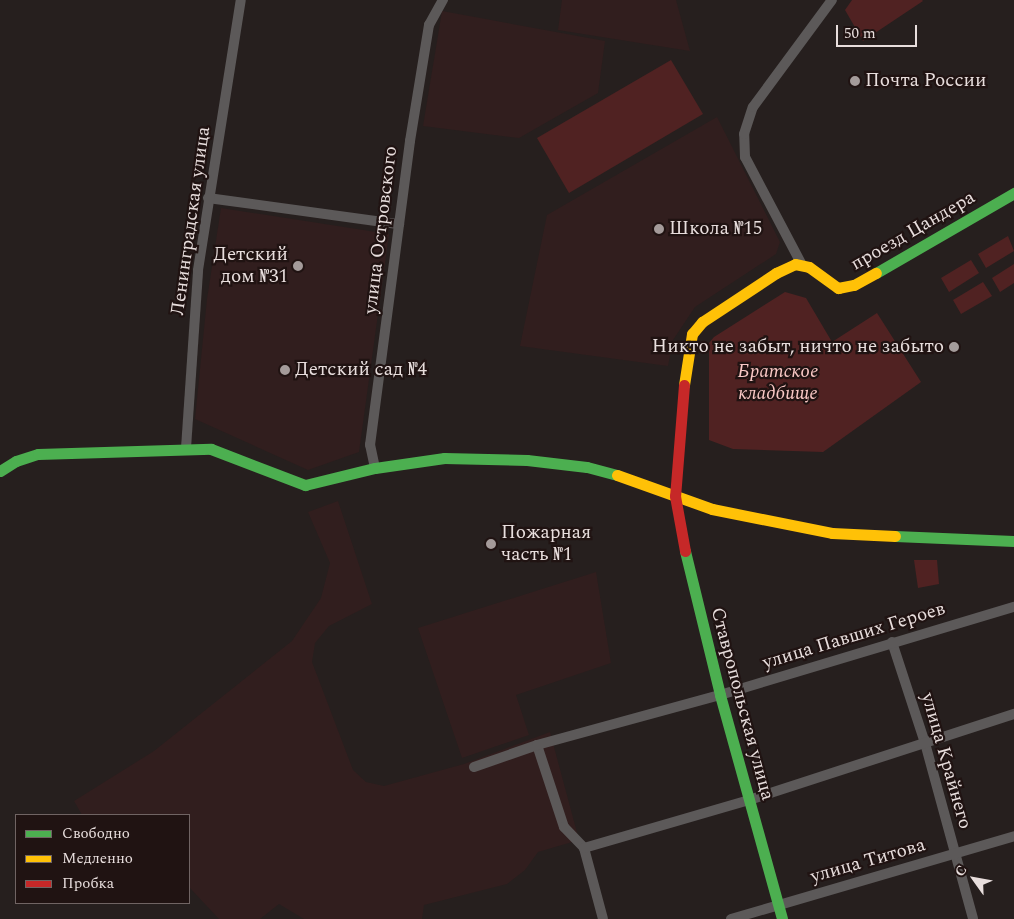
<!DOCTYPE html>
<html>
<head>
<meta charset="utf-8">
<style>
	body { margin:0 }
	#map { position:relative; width:1014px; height:919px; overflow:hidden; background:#261f1e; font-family:Spectral,serif }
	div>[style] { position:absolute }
	.built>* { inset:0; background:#311e1e }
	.green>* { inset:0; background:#502222 }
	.street>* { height:10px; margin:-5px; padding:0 5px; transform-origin:5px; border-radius:5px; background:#5c5959 }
	.fast>* { height:11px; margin:-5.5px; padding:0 5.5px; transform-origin:5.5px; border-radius:5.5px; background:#4caf50 }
	.slow>* { height:11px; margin:-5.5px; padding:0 5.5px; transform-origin:5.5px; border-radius:5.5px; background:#ffc107 }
	.jam>* { height:11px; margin:-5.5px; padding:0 5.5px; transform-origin:5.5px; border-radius:5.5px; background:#c62828 }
	.dots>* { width:14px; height:14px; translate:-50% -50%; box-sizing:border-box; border:2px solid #201312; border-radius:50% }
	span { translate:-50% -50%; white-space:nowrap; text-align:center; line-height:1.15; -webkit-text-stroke:4.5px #201312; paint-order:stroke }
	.poi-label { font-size:19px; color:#e8dedd }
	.left { translate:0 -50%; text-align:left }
	.right { translate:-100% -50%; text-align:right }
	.street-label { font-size:19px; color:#e8dedd }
	.park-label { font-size:19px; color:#f9c8c5; font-style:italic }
	.legend { position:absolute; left:15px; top:814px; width:175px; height:90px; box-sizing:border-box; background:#201312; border:1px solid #706463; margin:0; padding:6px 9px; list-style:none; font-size:15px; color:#e8dedd }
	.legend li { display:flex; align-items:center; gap:10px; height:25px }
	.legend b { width:25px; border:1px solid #706463 }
	.north { position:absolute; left:949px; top:854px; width:50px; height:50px; -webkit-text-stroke:4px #201312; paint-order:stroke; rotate:302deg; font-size:14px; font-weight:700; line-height:20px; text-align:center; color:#e8dedd }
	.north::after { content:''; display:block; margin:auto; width:18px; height:22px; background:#e8dedd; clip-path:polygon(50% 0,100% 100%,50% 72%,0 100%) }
	.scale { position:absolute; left:836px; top:25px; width:81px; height:22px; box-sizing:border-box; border:2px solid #e8dedd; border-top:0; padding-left:6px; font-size:15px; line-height:18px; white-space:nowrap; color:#e8dedd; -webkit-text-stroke:4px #201312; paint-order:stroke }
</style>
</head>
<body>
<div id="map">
	<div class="built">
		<div style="clip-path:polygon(562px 0,676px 0,690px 51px,558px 30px)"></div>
		<div style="clip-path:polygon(442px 11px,605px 41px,598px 93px,519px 138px,423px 126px)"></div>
		<div style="clip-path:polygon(717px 117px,780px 242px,776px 254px,695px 307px,673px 340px,668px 366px,520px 346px,547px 215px)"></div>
		<div style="clip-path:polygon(221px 208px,389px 234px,359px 452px,308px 470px,195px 419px,207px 299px)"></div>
		<div style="clip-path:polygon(338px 501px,372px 604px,329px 626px,315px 643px,312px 662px,353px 770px,366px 782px,384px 786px,464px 764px,550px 732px,579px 840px,538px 852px,525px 870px,507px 884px,424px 905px,422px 919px,304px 919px,279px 904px,260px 919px,219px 919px,189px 887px,189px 815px,82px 815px,74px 801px,154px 751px,292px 641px,321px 598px,330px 563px,308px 512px)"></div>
		<div style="clip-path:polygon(596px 572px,611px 663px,516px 695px,529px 735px,462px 758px,418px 628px)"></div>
	</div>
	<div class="green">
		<div style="clip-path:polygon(852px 0,922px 0,923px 1px,863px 41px,845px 10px)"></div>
		<div style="clip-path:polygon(671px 60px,703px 114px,569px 193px,537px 138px)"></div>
		<div style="clip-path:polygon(1008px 236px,1014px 251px,986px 268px,978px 254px)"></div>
		<div style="clip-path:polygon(971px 260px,979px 273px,949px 292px,941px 278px)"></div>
		<div style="clip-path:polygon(1014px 264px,1014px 283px,1000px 292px,992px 278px)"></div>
		<div style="clip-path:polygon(983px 282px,992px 296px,961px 314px,953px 300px)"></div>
		<div style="clip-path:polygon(785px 292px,806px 298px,832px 342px,877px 313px,921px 382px,823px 452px,733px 449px,709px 440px,709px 343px,714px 337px)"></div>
		<div style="clip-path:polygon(914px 560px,937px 560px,939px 584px,918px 588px)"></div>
	</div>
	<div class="street">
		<div style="left:208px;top:198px;width:193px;rotate:7.8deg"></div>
		<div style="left:802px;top:265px;width:122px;rotate:-117.8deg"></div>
		<div style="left:745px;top:157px;width:23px;rotate:-92deg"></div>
		<div style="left:744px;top:134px;width:28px;rotate:-72deg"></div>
		<div style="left:753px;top:107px;width:133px;rotate:-53.6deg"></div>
		<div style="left:186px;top:448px;width:178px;rotate:-86.1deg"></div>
		<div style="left:198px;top:270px;width:273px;rotate:-81deg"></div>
		<div style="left:375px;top:468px;width:24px;rotate:-102deg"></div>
		<div style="left:370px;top:445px;width:307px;rotate:-82.5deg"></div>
		<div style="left:410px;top:141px;width:118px;rotate:-80.7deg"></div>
		<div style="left:429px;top:25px;width:29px;rotate:-61deg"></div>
		<div style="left:892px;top:642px;width:106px;rotate:71.9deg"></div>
		<div style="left:925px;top:743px;width:182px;rotate:74.7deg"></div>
		<div style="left:537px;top:745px;width:86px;rotate:71.8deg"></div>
		<div style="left:564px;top:827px;width:29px;rotate:46deg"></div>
		<div style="left:584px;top:848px;width:73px;rotate:75deg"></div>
		<div style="left:474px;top:767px;width:67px;rotate:-19.2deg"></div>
		<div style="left:537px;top:745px;width:190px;rotate:-15.3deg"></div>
		<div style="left:720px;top:695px;width:307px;rotate:-16.7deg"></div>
		<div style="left:584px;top:848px;width:172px;rotate:-16.2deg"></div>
		<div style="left:749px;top:800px;width:279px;rotate:-18deg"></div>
		<div style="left:731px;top:919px;width:295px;rotate:-16.3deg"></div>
	</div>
	<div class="fast">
		<div style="left:876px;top:273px;width:160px;rotate:-30.1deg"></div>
		<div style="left:0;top:471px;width:19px;rotate:-32deg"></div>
		<div style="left:16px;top:461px;width:23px;rotate:-18deg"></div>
		<div style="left:38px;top:454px;width:173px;rotate:-1.7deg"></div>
		<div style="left:211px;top:449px;width:101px;rotate:21deg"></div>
		<div style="left:305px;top:485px;width:72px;rotate:-13.7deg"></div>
		<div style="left:375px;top:468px;width:70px;rotate:-8.2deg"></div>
		<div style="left:444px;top:458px;width:83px;rotate:1.4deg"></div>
		<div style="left:527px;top:460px;width:60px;rotate:6.7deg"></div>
		<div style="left:587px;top:467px;width:31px;rotate:15deg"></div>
		<div style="left:895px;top:536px;width:119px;rotate:2.4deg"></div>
		<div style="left:685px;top:551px;width:148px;rotate:76.3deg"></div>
		<div style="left:720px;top:695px;width:232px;rotate:74.5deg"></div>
	</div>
	<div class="slow">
		<div style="left:684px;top:385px;width:52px;rotate:-81.1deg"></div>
		<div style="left:692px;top:334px;width:16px;rotate:-50deg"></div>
		<div style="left:702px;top:322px;width:89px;rotate:-33.5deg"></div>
		<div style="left:776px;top:273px;width:21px;rotate:-25deg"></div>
		<div style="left:795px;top:264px;width:14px;rotate:12deg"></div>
		<div style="left:809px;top:267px;width:36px;rotate:36deg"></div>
		<div style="left:838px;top:288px;width:16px;rotate:-11deg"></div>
		<div style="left:854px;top:285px;width:25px;rotate:-29deg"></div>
		<div style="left:617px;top:475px;width:101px;rotate:19.7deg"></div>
		<div style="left:712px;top:509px;width:122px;rotate:11.3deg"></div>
		<div style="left:832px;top:533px;width:63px;rotate:2.7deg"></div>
	</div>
	<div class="jam">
		<div style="left:684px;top:385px;width:111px;rotate:94.6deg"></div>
		<div style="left:675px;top:496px;width:56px;rotate:79.7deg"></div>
	</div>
	<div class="dots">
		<div style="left:855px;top:81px;background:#a49b9a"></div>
		<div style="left:659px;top:229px;background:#a49b9a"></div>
		<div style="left:298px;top:266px;background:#a49b9a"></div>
		<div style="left:954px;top:347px;background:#a49b9a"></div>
		<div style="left:285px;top:370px;background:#a49b9a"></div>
		<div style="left:491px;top:544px;background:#a49b9a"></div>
	</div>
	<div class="poi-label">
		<span class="left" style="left:865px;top:81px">Почта России</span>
		<span class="left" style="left:669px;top:229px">Школа №15</span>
		<span class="right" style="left:288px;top:266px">Детский<br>дом №31</span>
		<span class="right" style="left:944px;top:347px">Никто не забыт, ничто не забыто</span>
		<span class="left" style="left:295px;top:370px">Детский сад №4</span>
		<span class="left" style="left:501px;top:544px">Пожарная<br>часть №1</span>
	</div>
	<div class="street-label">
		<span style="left:191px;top:221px;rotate:-82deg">Ленинградская улица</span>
		<span style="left:381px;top:230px;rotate:-83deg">улица Островского</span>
		<span style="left:913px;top:231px;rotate:-30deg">проезд Цандера</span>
		<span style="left:854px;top:636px;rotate:-17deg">улица Павших Героев</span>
		<span style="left:742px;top:704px;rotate:75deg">Ставропольская улица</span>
		<span style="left:946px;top:761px;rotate:74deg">улица Крайнего</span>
		<span style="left:868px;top:861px;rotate:-16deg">улица Титова</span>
	</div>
	<div class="park-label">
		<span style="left:778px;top:383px">Братское<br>кладбище</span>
	</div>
	<ul class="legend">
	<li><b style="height:6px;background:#4caf50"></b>Свободно</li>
	<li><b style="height:6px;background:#ffc107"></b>Медленно</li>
	<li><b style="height:6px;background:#c62828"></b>Пробка</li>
	</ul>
	<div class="north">С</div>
	<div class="scale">50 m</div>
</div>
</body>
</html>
